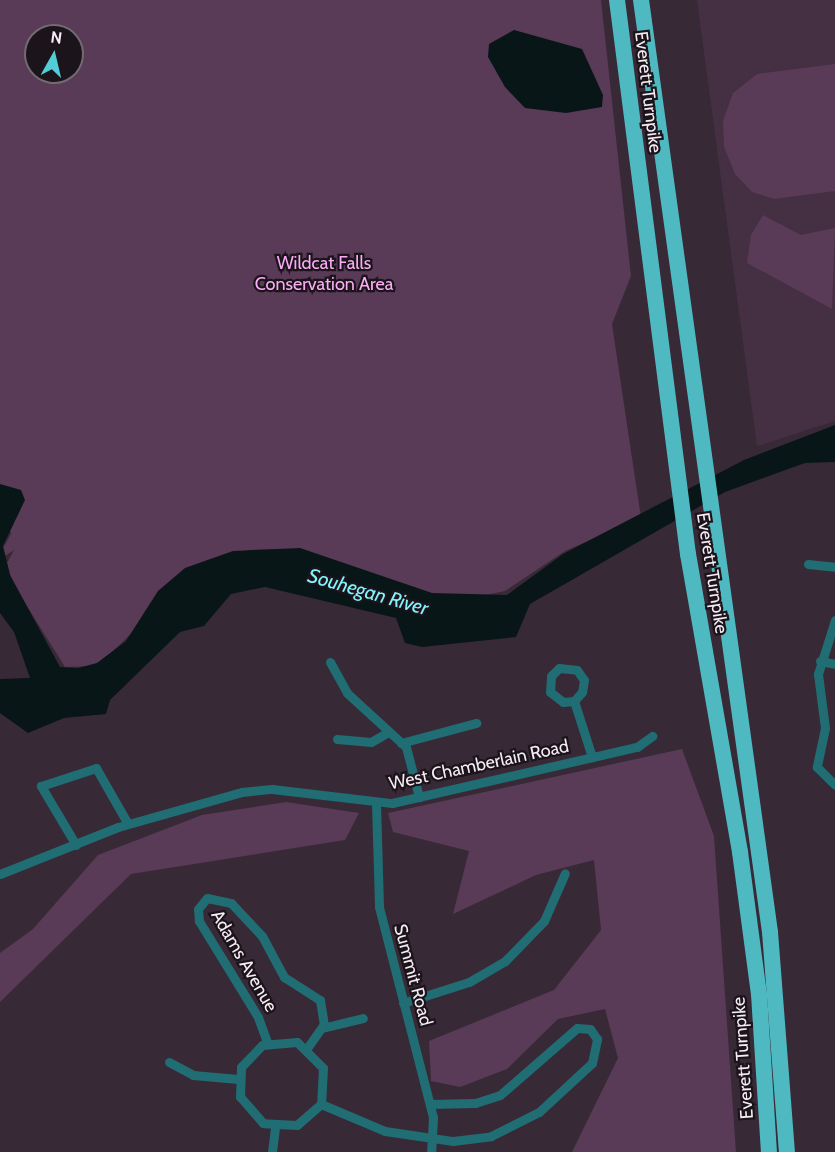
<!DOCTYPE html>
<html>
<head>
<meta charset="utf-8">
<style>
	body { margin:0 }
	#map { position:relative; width:835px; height:1152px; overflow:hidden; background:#382936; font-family:Cabin,sans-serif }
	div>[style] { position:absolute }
	.built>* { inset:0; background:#443042 }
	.green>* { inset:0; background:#593a57 }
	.water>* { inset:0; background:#081618 }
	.minor>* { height:9px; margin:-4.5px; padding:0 4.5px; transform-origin:4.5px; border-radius:4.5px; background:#206d74 }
	.motorway>* { height:16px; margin:-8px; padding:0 8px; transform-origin:8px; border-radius:8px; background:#4fb9c2 }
	span { translate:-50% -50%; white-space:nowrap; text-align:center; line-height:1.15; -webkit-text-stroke:4.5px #1b141a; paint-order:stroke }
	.street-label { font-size:18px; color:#f6ecf5 }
	.park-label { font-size:18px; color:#fcacf6 }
	.water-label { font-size:20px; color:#81f4fe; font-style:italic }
	.north { position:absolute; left:24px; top:24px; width:60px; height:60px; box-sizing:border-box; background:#1b141a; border:2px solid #736a72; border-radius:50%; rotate:8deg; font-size:16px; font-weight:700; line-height:24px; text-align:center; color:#f6ecf5 }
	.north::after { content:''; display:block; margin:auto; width:21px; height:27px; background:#52ccd6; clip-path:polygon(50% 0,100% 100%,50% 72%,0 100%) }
</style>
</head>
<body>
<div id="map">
	<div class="built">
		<div style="clip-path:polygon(697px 0,835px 0,835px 421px,757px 446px)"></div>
	</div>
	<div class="green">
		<div style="clip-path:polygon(evenodd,0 0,601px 0,631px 276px,612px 324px,641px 518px,565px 551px,505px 591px,472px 598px,436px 597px,295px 549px,248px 550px,157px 593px,151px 614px,98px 666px,65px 667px,13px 584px,7px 563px,14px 550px,5px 556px,3px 548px,11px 534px,0 484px,0 0,36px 36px,72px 36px,72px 72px,36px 72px,36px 36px)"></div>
		<div style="clip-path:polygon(835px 64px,835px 191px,774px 199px,752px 192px,735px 174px,724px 147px,723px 121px,733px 93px,757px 74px)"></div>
		<div style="clip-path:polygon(763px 215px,801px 235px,835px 228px,832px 309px,747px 263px,751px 235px)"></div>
		<div style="clip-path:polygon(682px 749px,714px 836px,736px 1152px,572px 1152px,618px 1058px,605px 1009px,558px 1019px,507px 1069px,460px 1087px,431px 1081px,429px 1041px,554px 990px,601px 930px,594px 860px,536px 875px,453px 914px,469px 851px,393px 832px,388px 813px)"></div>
		<div style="clip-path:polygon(286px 802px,359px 813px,345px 840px,131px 874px,0 1002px,0 953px,33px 929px,98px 855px,202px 815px)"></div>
	</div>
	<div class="water">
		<div style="clip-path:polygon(514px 30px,582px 49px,603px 95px,602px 107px,566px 113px,525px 108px,505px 87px,488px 57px,489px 44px)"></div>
		<div style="clip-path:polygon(835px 425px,835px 462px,805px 463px,725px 492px,530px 604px,516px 637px,422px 647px,405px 643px,396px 618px,265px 587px,231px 594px,204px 626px,180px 632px,110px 700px,106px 714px,64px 718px,28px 733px,0 713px,0 679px,30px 678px,14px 632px,0 613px,0 484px,21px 490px,25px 500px,3px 546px,10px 575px,60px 667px,78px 668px,97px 663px,126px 641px,158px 591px,185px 568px,233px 551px,300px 548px,432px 593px,507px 595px,563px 554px,744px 460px)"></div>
	</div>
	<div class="minor">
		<div style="left:808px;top:564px;width:27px;rotate:6deg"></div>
		<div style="left:835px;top:620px;width:57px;rotate:107.5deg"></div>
		<div style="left:818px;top:674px;width:54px;rotate:82.6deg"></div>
		<div style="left:825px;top:728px;width:40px;rotate:102deg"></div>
		<div style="left:817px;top:767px;width:25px;rotate:45deg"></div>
		<div style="left:820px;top:661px;width:15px;rotate:11deg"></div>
		<div style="left:330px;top:662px;width:35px;rotate:61deg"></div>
		<div style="left:347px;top:693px;width:80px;rotate:42.5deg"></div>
		<div style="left:406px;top:747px;width:52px;rotate:75.4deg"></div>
		<div style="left:574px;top:701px;width:11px;rotate:175deg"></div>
		<div style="left:563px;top:702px;width:16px;rotate:-142deg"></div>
		<div style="left:550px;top:692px;width:16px;rotate:-86deg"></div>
		<div style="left:551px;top:676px;width:11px;rotate:-45deg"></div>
		<div style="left:559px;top:668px;width:18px;rotate:6deg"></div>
		<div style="left:577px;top:670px;width:12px;rotate:55deg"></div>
		<div style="left:584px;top:680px;width:12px;rotate:99deg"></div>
		<div style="left:582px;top:692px;width:12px;rotate:132deg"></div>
		<div style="left:574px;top:701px;width:59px;rotate:72.2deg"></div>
		<div style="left:337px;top:739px;width:34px;rotate:5deg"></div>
		<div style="left:371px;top:742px;width:20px;rotate:-30deg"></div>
		<div style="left:401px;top:743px;width:78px;rotate:-14.9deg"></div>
		<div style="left:376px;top:804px;width:103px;rotate:88.3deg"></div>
		<div style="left:379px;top:907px;width:217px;rotate:75.6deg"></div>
		<div style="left:433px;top:1117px;width:35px;rotate:93deg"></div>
		<div style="left:76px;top:845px;width:69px;rotate:-120.7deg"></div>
		<div style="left:41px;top:786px;width:58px;rotate:-18.1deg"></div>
		<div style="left:96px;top:768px;width:64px;rotate:60.3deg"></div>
		<div style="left:0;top:874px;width:127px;rotate:-21.7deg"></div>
		<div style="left:118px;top:827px;width:129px;rotate:-15.8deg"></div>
		<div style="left:242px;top:792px;width:30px;rotate:-6deg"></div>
		<div style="left:272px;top:789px;width:121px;rotate:6.7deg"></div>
		<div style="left:392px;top:803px;width:251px;rotate:-12.9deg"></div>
		<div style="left:637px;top:747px;width:19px;rotate:-36deg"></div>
		<div style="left:403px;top:1003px;width:69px;rotate:-17.7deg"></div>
		<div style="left:469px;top:982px;width:42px;rotate:-30.3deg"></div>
		<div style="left:505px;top:961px;width:56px;rotate:-45.7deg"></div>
		<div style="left:544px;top:921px;width:52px;rotate:-66.4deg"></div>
		<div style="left:322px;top:1028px;width:42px;rotate:-13.7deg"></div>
		<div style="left:267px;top:1042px;width:27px;rotate:-110deg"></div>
		<div style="left:258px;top:1017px;width:113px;rotate:-121.6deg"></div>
		<div style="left:199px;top:921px;width:12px;rotate:-95deg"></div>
		<div style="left:198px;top:909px;width:14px;rotate:-51deg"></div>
		<div style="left:207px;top:898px;width:25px;rotate:12deg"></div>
		<div style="left:231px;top:903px;width:45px;rotate:46.8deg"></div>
		<div style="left:262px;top:936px;width:47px;rotate:61.8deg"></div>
		<div style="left:284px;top:977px;width:43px;rotate:32.6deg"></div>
		<div style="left:320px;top:1000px;width:24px;rotate:81deg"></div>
		<div style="left:324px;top:1024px;width:29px;rotate:125deg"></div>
		<div style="left:169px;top:1062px;width:27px;rotate:28deg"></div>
		<div style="left:193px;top:1075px;width:45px;rotate:5.1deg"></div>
		<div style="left:321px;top:1104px;width:32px;rotate:139deg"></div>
		<div style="left:297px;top:1125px;width:34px;rotate:-177deg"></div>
		<div style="left:263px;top:1123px;width:35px;rotate:-131deg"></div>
		<div style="left:240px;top:1097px;width:30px;rotate:-88deg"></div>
		<div style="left:241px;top:1067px;width:30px;rotate:-46deg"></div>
		<div style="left:262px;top:1045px;width:35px;rotate:-5deg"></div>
		<div style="left:297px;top:1042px;width:37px;rotate:45deg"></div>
		<div style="left:323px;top:1068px;width:36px;rotate:93deg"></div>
		<div style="left:321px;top:1104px;width:69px;rotate:22.9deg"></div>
		<div style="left:385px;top:1131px;width:69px;rotate:8.4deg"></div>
		<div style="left:453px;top:1141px;width:38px;rotate:-7deg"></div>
		<div style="left:491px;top:1136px;width:54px;rotate:-26.6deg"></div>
		<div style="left:539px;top:1112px;width:72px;rotate:-42.8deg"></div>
		<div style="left:592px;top:1063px;width:25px;rotate:-78deg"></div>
		<div style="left:597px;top:1039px;width:12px;rotate:-125deg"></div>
		<div style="left:590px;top:1029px;width:13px;rotate:-176deg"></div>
		<div style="left:577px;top:1028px;width:102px;rotate:139deg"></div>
		<div style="left:500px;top:1095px;width:26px;rotate:162deg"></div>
		<div style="left:475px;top:1103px;width:45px;rotate:178.7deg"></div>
		<div style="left:272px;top:1152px;width:25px;rotate:-83deg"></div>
	</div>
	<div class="motorway">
		<div style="left:617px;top:0;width:559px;rotate:82.7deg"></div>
		<div style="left:688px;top:554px;width:303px;rotate:80.1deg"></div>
		<div style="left:740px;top:852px;width:143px;rotate:82.4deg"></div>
		<div style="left:759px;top:994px;width:158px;rotate:86.4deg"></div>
		<div style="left:641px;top:0;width:941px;rotate:82.12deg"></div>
		<div style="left:770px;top:932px;width:221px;rotate:85.6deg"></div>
	</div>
	<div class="street-label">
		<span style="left:648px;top:92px;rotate:83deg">Everett Turnpike</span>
		<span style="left:712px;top:573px;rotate:81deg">Everett Turnpike</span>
		<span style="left:479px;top:765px;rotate:-12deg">West Chamberlain Road</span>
		<span style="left:244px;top:961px;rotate:60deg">Adams Avenue</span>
		<span style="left:413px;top:975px;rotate:75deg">Summit Road</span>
		<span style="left:743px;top:1058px;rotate:-94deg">Everett Turnpike</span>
	</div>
	<div class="park-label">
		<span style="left:324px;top:274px">Wildcat Falls<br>Conservation Area</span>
	</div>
	<div class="water-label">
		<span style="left:368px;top:592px;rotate:16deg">Souhegan River</span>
	</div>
	<div class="north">N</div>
</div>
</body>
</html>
